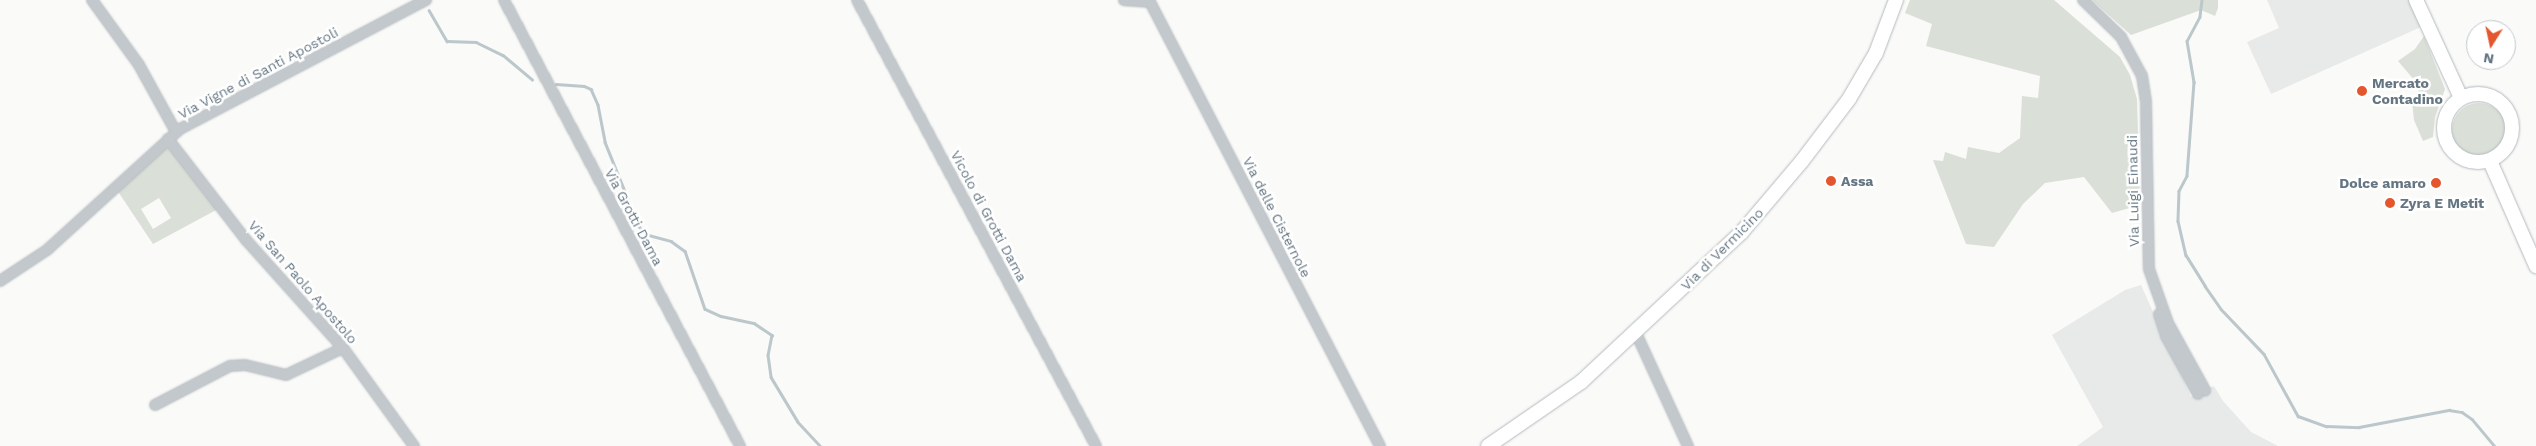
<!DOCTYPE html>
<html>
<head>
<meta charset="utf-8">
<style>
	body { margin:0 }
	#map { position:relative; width:2536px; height:446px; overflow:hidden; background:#fafaf8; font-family:"Work Sans",sans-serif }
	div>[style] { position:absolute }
	.built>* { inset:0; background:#e8e9e9 }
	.green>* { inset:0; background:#dadfd7 }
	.round { border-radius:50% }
	.stream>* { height:2.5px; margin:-1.25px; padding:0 1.25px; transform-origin:1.25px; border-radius:1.25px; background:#bbc7cb }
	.roads { filter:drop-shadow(0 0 1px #b3babf) drop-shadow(0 0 1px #b3babf) }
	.street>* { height:10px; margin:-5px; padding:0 5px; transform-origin:5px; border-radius:5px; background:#c3c8cc }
	.secondary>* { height:14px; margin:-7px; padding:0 7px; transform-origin:7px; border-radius:7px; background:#fff }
	.secondary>.ring { margin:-7px; padding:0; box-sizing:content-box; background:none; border:14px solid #fff; border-radius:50% }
	.dots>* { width:14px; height:14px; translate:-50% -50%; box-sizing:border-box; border:2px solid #fff; border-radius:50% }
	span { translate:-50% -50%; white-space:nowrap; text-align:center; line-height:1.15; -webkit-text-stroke:5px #fff; paint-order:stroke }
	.street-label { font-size:14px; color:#657683 }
	.poi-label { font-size:14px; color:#657683; font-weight:700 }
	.left { translate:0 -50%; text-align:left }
	.right { translate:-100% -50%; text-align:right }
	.north { position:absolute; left:2466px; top:20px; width:50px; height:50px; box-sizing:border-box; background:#fff; border:1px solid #c1c8cd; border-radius:50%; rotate:190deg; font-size:14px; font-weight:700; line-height:20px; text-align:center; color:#657683 }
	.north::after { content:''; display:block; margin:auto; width:18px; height:22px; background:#e4572e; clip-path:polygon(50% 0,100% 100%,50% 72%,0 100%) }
</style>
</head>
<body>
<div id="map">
	<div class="built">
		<div style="clip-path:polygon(2267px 0,2409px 0,2421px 27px,2271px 94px,2247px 42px,2279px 28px)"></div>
		<div style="clip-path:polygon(2141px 285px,2191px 397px,2214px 386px,2223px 401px,2251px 432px,2278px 446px,2077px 446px,2103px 427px,2052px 335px,2125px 290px)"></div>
	</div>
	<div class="green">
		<div style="clip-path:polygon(1910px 0,2054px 0,2120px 57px,2130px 75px,2137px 99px,2140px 205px,2112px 213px,2084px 177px,2045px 183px,2023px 204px,1994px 247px,1966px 244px,1933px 160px,1943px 161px,1945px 152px,1966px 159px,1968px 147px,1999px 153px,2020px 138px,2022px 96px,2038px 98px,2040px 76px,1926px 46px,1932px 24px,1905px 13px)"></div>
		<div style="clip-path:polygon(2092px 0,2218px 0,2218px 8px,2215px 16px,2201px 10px,2131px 35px)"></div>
		<div style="clip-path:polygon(2424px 36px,2445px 89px,2435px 117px,2433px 137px,2423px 141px,2414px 120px,2412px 101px,2419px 94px,2415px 81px,2398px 61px,2415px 49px)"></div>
		<div class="round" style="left:2452px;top:103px;width:54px;height:54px"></div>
		<div style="clip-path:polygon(evenodd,164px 147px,174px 151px,218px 209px,153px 244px,117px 190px,164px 147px,159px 198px,171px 218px,153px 229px,141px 209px,159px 198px)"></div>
	</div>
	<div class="stream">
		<div style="left:2202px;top:0;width:17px;rotate:97deg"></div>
		<div style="left:2200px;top:17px;width:27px;rotate:118deg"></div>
		<div style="left:2187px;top:41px;width:42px;rotate:80.3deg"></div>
		<div style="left:2194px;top:82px;width:94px;rotate:94.3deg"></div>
		<div style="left:2187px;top:176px;width:17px;rotate:118deg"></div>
		<div style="left:2179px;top:191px;width:30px;rotate:92deg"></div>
		<div style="left:2178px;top:221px;width:35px;rotate:77deg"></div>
		<div style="left:2186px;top:255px;width:36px;rotate:58deg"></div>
		<div style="left:2205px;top:286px;width:28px;rotate:55deg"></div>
		<div style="left:2221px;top:309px;width:62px;rotate:46.3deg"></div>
		<div style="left:2264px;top:354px;width:71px;rotate:61.3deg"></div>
		<div style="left:2298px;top:416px;width:30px;rotate:20deg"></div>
		<div style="left:2326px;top:426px;width:33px;rotate:2deg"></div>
		<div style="left:2359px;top:427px;width:92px;rotate:-10.7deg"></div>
		<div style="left:2449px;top:410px;width:13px;rotate:9deg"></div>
		<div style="left:2462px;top:412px;width:12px;rotate:35deg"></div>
		<div style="left:2472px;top:419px;width:35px;rotate:50deg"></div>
		<div style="left:429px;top:10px;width:36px;rotate:60deg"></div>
		<div style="left:447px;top:41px;width:29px;rotate:2deg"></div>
		<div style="left:476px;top:42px;width:30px;rotate:26deg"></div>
		<div style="left:503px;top:55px;width:38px;rotate:40deg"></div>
		<div style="left:556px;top:84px;width:28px;rotate:4deg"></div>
		<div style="left:584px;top:86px;width:8px;rotate:23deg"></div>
		<div style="left:591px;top:89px;width:17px;rotate:66deg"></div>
		<div style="left:598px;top:105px;width:38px;rotate:79deg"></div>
		<div style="left:605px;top:142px;width:91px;rotate:68deg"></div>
		<div style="left:639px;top:226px;width:10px;rotate:53deg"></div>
		<div style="left:645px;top:234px;width:27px;rotate:15deg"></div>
		<div style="left:671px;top:241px;width:17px;rotate:36deg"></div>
		<div style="left:685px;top:251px;width:61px;rotate:71deg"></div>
		<div style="left:705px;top:309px;width:17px;rotate:24deg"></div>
		<div style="left:721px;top:316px;width:34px;rotate:12deg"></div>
		<div style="left:754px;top:323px;width:22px;rotate:34deg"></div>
		<div style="left:772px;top:335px;width:20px;rotate:101deg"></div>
		<div style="left:768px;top:355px;width:22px;rotate:82deg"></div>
		<div style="left:771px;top:377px;width:52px;rotate:59deg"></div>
		<div style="left:798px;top:422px;width:33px;rotate:47deg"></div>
	</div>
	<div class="roads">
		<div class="street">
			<div style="left:92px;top:0;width:80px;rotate:54.1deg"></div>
			<div style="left:139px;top:65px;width:77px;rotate:61.1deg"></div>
			<div style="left:504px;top:0;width:505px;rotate:62.11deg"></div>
			<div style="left:857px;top:0;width:506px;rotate:61.81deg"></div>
			<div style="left:1124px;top:0;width:26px;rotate:4deg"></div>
			<div style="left:1149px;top:0;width:502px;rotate:62.62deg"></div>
			<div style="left:2083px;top:0;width:53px;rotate:44.2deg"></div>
			<div style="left:2121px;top:37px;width:44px;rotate:61.7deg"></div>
			<div style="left:2142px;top:76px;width:26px;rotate:81deg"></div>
			<div style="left:2146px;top:102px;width:167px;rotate:89deg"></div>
			<div style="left:2149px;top:269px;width:57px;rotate:70.6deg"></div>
			<div style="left:2168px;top:323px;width:77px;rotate:61.1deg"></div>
			<div style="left:168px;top:139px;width:128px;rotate:52.3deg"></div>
			<div style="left:246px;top:240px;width:145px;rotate:48.1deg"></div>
			<div style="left:343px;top:348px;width:121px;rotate:54.1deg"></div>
			<div style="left:0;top:281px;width:56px;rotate:-33.4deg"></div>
			<div style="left:47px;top:250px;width:180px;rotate:-42.3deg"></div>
			<div style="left:180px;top:129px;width:278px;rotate:-27.7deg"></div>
			<div style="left:2159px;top:314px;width:23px;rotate:72deg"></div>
			<div style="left:2166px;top:336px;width:66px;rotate:61.1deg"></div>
			<div style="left:1635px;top:331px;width:127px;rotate:65.3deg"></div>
			<div style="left:155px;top:405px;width:85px;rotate:-27.5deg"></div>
			<div style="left:230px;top:366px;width:15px;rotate:-4deg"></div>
			<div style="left:245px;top:365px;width:42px;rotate:13.7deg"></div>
			<div style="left:286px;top:375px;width:63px;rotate:-25.3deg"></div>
		</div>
		<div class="secondary">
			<div style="left:2416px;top:0;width:108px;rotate:65.3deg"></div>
			<div class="ring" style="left:2444px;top:94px;width:54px;height:54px"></div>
			<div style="left:2490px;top:161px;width:115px;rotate:66.3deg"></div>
			<div style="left:1488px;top:446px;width:113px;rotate:-34.5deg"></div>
			<div style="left:1581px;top:382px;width:219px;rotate:-43deg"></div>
			<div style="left:1741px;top:233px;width:94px;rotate:-49.7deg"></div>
			<div style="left:1802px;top:161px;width:78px;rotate:-52.8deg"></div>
			<div style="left:1849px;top:99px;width:53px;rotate:-59.6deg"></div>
			<div style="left:1876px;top:53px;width:57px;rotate:-69.3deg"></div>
		</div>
	</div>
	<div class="dots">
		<div style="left:2362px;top:91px;background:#e4572e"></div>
		<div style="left:1831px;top:181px;background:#e4572e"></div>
		<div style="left:2436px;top:183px;background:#e4572e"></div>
		<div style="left:2390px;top:203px;background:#e4572e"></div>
	</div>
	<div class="street-label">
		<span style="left:258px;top:73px;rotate:-28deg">Via Vigne di Santi Apostoli</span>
		<span style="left:2133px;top:191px;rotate:-91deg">Via Luigi Einaudi</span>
		<span style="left:989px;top:216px;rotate:62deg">Vicolo di Grotti Dama</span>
		<span style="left:634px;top:217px;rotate:62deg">Via Grotti Dama</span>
		<span style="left:1277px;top:217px;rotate:63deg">Via delle Cisternole</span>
		<span style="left:1722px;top:249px;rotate:-45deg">Via di Vermicino</span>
		<span style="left:303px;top:282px;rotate:49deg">Via San Paolo Apostolo</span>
	</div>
	<div class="poi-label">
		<span class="left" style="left:2372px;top:91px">Mercato<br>Contadino</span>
		<span class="left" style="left:1841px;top:181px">Assa</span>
		<span class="right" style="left:2426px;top:183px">Dolce amaro</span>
		<span class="left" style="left:2400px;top:203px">Zyra E Metit</span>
	</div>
	<div class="north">N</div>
</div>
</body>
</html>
